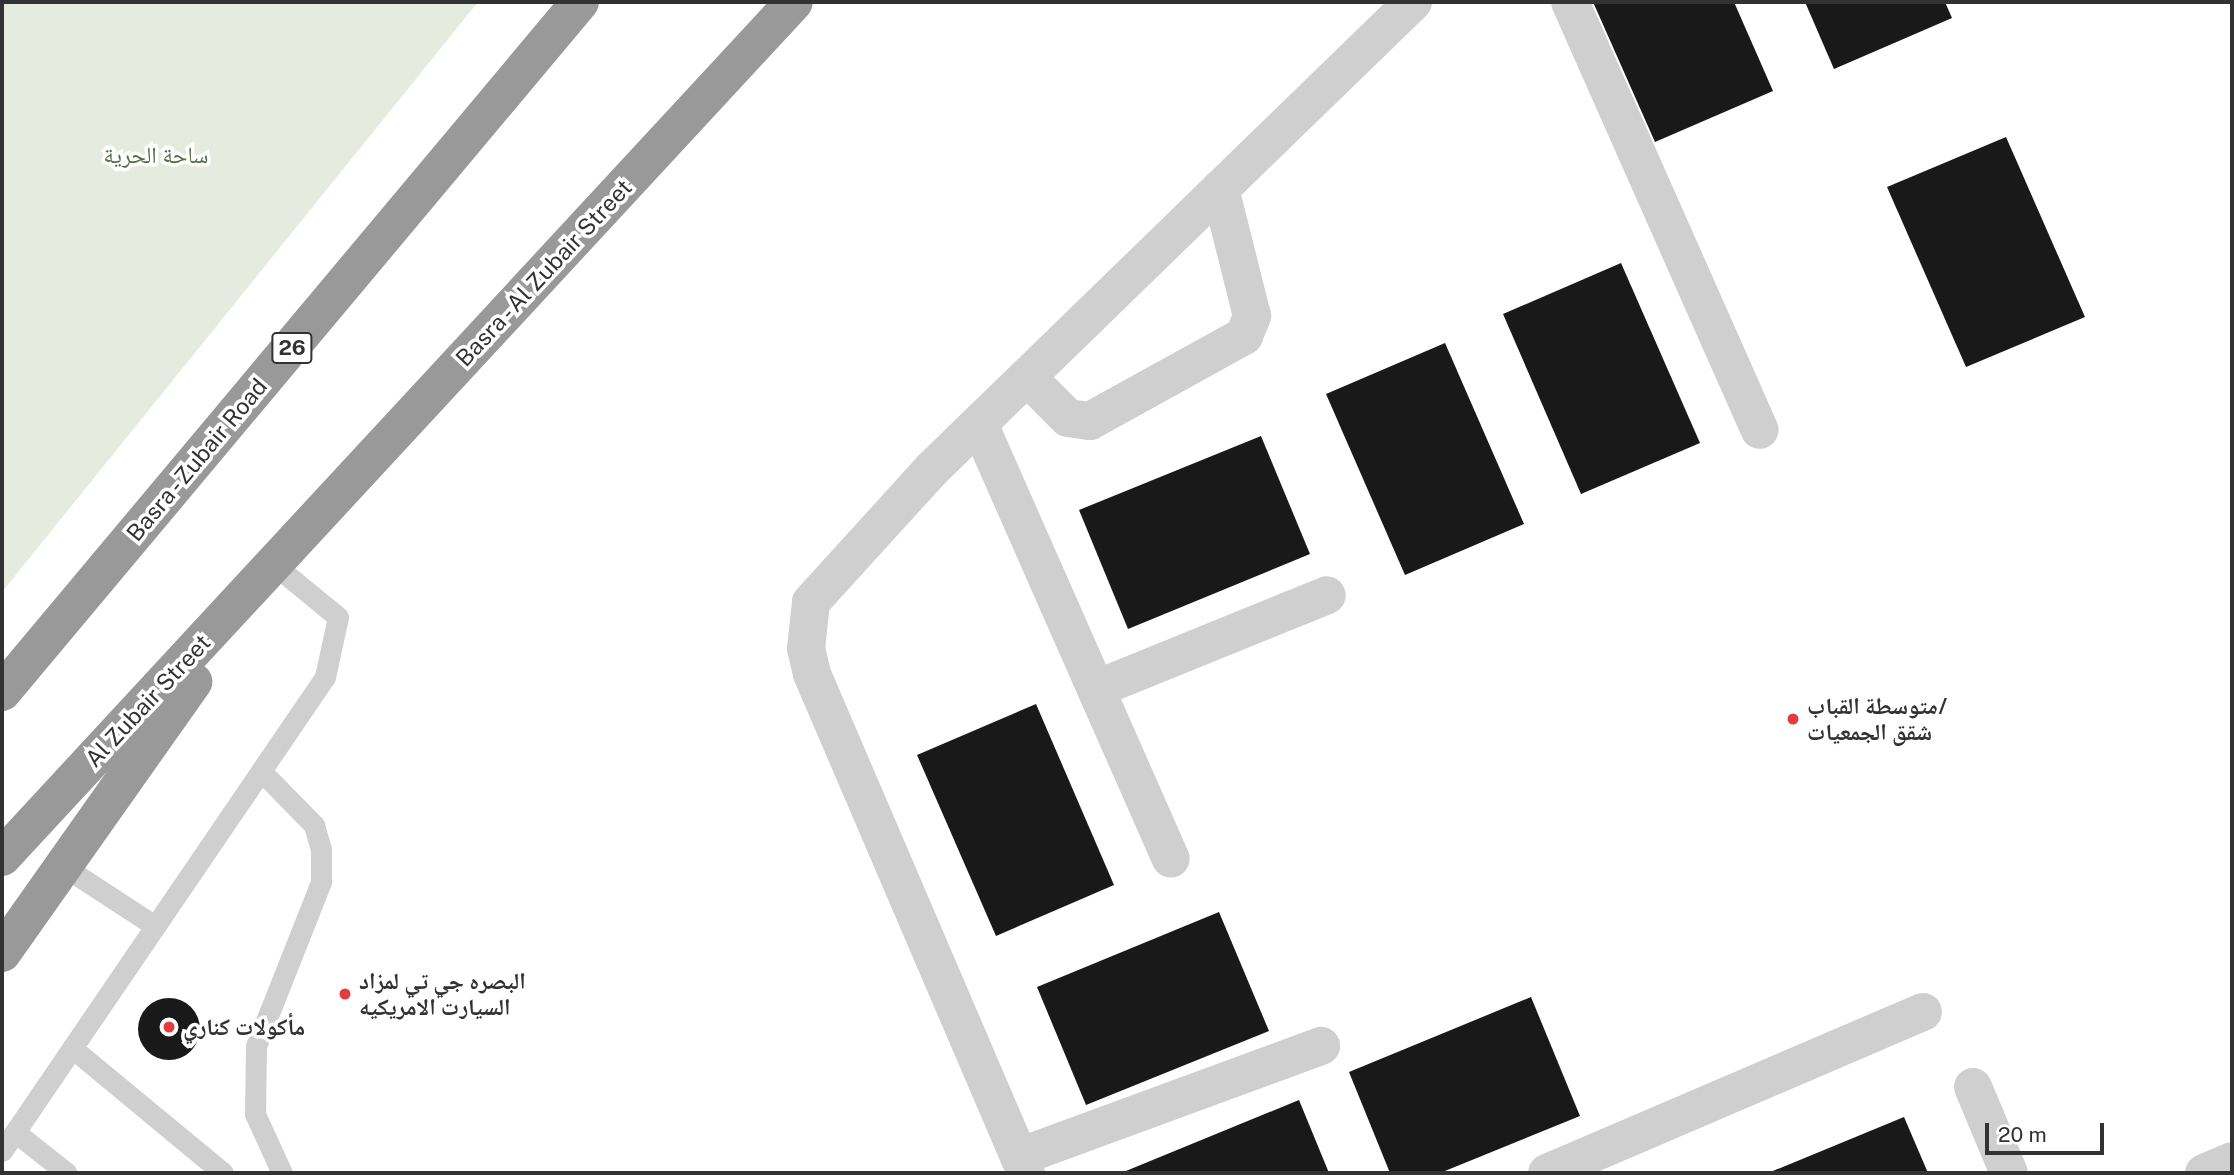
<!DOCTYPE html>
<html>
<head>
<meta charset="utf-8">
<style>
	body { margin:0 }
	#map { position:relative; width:2234px; height:1175px; overflow:hidden; background:#fff; font-family:"Public Sans","Noto Naskh Arabic",sans-serif }
	div>[style] { position:absolute }
	.green>* { inset:0; background:#e5ebdf }
	.building>* { inset:0; background:#191919 }
	.round { border-radius:50% }
	.lane>* { height:21px; margin:-10.5px; padding:0 10.5px; transform-origin:10.5px; border-radius:10.5px; background:#cfcfcf }
	.street>* { height:38px; margin:-19px; padding:0 19px; transform-origin:19px; border-radius:19px; background:#cfcfcf }
	.highway>* { height:38px; margin:-19px; padding:0 19px; transform-origin:19px; border-radius:19px; background:#999 }
	.dots>* { width:19px; height:19px; translate:-50% -50%; box-sizing:border-box; border:4px solid #fff; border-radius:50% }
	span { translate:-50% -50%; white-space:nowrap; text-align:center; line-height:1.15; -webkit-text-stroke:7px #fff; paint-order:stroke }
	.shield-label span { padding:2px 5px; background:#fff; border:2px solid; border-radius:5px; -webkit-text-stroke-width:0 }
	.shield-label { font-size:21px; color:#323232; font-weight:700 }
	.park-label { font-size:23px; color:#536e40 }
	.street-label { font-size:23px; color:#323232 }
	.poi-label { font-size:23px; color:#323232; font-weight:700 }
	.left { translate:0 -50%; text-align:left }
	.frame { position:absolute; inset:0; border:4px solid #323232; pointer-events:none }
	.scale { position:absolute; left:1985px; top:1123px; width:119px; height:32px; box-sizing:border-box; border:4px solid #323232; border-top:0; padding-left:9px; font-size:21px; line-height:24px; white-space:nowrap; color:#323232; -webkit-text-stroke:5px #fff; paint-order:stroke }
</style>
</head>
<body>
<div id="map">
	<div class="green">
		<div style="clip-path:polygon(2px 2px,478px 2px,2px 592px)"></div>
	</div>
	<div class="building">
		<div style="clip-path:polygon(1593px 2px,1734px 2px,1773px 91px,1655px 142px)"></div>
		<div style="clip-path:polygon(1805px 2px,1945px 2px,1952px 18px,1834px 69px)"></div>
		<div style="clip-path:polygon(2006px 137px,2085px 317px,1966px 367px,1887px 187px)"></div>
		<div style="clip-path:polygon(1621px 263px,1700px 443px,1581px 494px,1503px 314px)"></div>
		<div style="clip-path:polygon(1445px 343px,1524px 524px,1405px 575px,1326px 394px)"></div>
		<div style="clip-path:polygon(1261px 436px,1310px 554px,1128px 629px,1079px 510px)"></div>
		<div style="clip-path:polygon(1036px 704px,1114px 885px,996px 936px,917px 755px)"></div>
		<div style="clip-path:polygon(1219px 912px,1269px 1031px,1086px 1105px,1037px 987px)"></div>
		<div style="clip-path:polygon(1531px 997px,1580px 1116px,1440px 1173px,1390px 1173px,1349px 1072px)"></div>
		<div class="round" style="left:138px;top:998px;width:62px;height:62px"></div>
		<div style="clip-path:polygon(1299px 1100px,1329px 1173px,1121px 1173px)"></div>
		<div style="clip-path:polygon(1904px 1117px,1928px 1173px,1768px 1173px)"></div>
	</div>
	<div class="lane">
		<div style="left:263px;top:773px;width:73px;rotate:45.6deg"></div>
		<div style="left:314px;top:825px;width:26px;rotate:74deg"></div>
		<div style="left:321px;top:850px;width:32px;rotate:90deg"></div>
		<div style="left:321px;top:882px;width:176px;rotate:111.6deg"></div>
		<div style="left:256px;top:1046px;width:68px;rotate:90.8deg"></div>
		<div style="left:255px;top:1114px;width:65px;rotate:65.4deg"></div>
		<div style="left:60px;top:864px;width:113px;rotate:33.1deg"></div>
		<div style="left:72px;top:1048px;width:196px;rotate:39.6deg"></div>
		<div style="left:15px;top:1132px;width:66px;rotate:38.3deg"></div>
		<div style="left:2px;top:1151px;width:574px;rotate:-55.73deg"></div>
		<div style="left:325px;top:677px;width:61px;rotate:-77.8deg"></div>
		<div style="left:338px;top:617px;width:79px;rotate:-140.7deg"></div>
	</div>
	<div class="street">
		<div style="left:1570px;top:2px;width:468px;rotate:66.1deg"></div>
		<div style="left:1027px;top:377px;width:58px;rotate:45deg"></div>
		<div style="left:1068px;top:418px;width:22px;rotate:8deg"></div>
		<div style="left:1090px;top:421px;width:176px;rotate:-28.9deg"></div>
		<div style="left:1244px;top:336px;width:22px;rotate:-68deg"></div>
		<div style="left:1252px;top:316px;width:131px;rotate:-104.1deg"></div>
		<div style="left:979px;top:424px;width:475px;rotate:66.2deg"></div>
		<div style="left:1096px;top:689px;width:249px;rotate:-22.1deg"></div>
		<div style="left:1973px;top:1087px;width:93px;rotate:67.3deg"></div>
		<div style="left:1019px;top:1157px;width:322px;rotate:-20.2deg"></div>
		<div style="left:1026px;top:1173px;width:543px;rotate:-113.21deg"></div>
		<div style="left:812px;top:674px;width:26px;rotate:-103deg"></div>
		<div style="left:806px;top:649px;width:47px;rotate:-83.9deg"></div>
		<div style="left:811px;top:602px;width:178px;rotate:-47.7deg"></div>
		<div style="left:931px;top:470px;width:672px;rotate:-44.16deg"></div>
		<div style="left:1547px;top:1173px;width:409px;rotate:-23.2deg"></div>
		<div style="left:2204px;top:1173px;width:30px;rotate:-23deg"></div>
	</div>
	<div class="highway">
		<div style="left:2px;top:692px;width:900px;rotate:-50.05deg"></div>
		<div style="left:2px;top:857px;width:1165px;rotate:-47.19deg"></div>
		<div style="left:2px;top:953px;width:332px;rotate:-54.8deg"></div>
	</div>
	<div class="dots">
		<div style="left:1793px;top:719px;background:#e13d3f"></div>
		<div style="left:345px;top:994px;background:#e13d3f"></div>
		<div style="left:169px;top:1027px;background:#e13d3f"></div>
	</div>
	<div class="shield-label">
		<span style="left:292px;top:348px">26</span>
	</div>
	<div class="park-label">
		<span style="left:156px;top:155px">ساحة الحرية</span>
	</div>
	<div class="street-label">
		<span style="left:544px;top:273px;rotate:-47deg">Basra - Al Zubair Street</span>
		<span style="left:197px;top:460px;rotate:-50deg">Basra - Zubair Road</span>
		<span style="left:148px;top:701px;rotate:-47deg">Al Zubair Street</span>
	</div>
	<div class="poi-label">
		<span class="left" style="left:1807px;top:719px">متوسطة القباب/<br>شقق الجمعيات</span>
		<span class="left" style="left:359px;top:994px">البصره جي تي لمزاد<br>السيارت الامريكيه</span>
		<span class="left" style="left:183px;top:1027px">مأكولات كناري</span>
	</div>
	<div class="frame"></div>
	<div class="scale">20 m</div>
</div>
</body>
</html>
